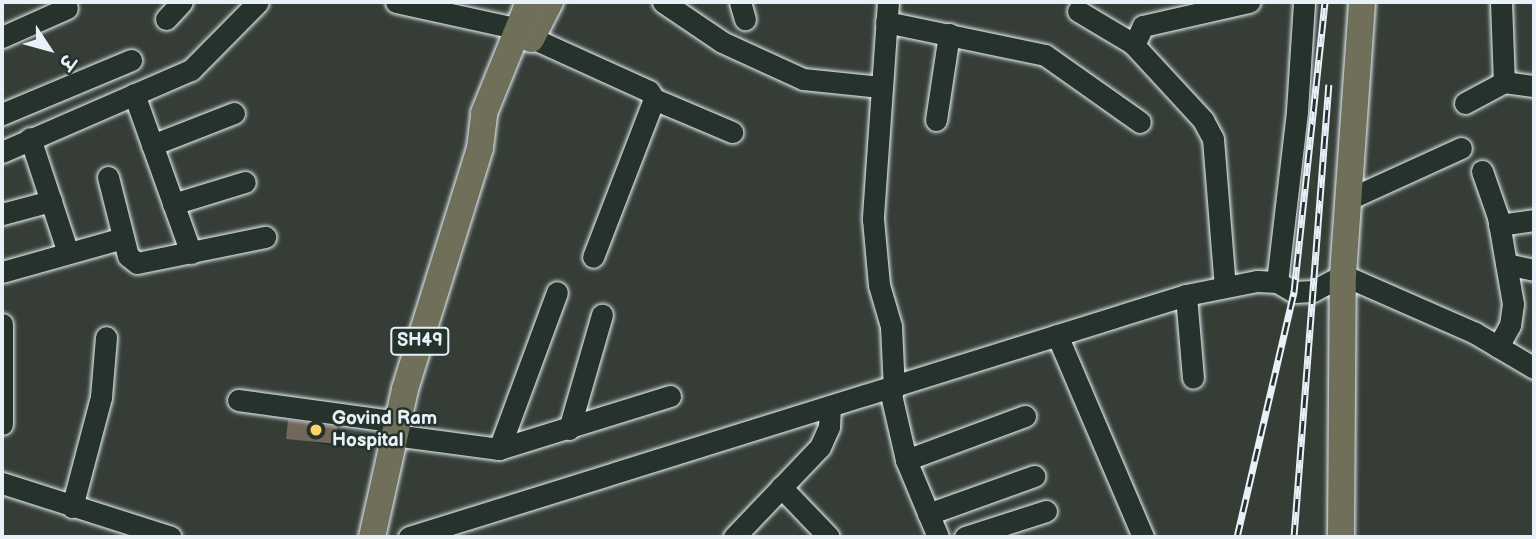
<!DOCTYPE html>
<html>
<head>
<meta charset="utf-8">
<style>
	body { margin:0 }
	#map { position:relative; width:1536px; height:539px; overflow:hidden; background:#353d36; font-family:"Balsamiq Sans","Playpen Sans Deva",sans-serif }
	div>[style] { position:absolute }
	.shadow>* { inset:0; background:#0007 }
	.building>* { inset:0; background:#72675b }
	.roads { filter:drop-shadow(0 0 2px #e8f1f8) drop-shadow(0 0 2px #e8f1f8) }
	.minor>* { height:21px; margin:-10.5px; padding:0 10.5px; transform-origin:10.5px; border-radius:10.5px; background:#26332d }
	.major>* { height:26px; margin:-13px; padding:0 13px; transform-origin:13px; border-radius:13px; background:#706f59 }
	.rail>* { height:7px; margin-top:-3.5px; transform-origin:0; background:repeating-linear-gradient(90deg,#26332d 0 13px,#e8f1f8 0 26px); box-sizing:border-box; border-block:2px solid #e8f1f8 }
	.dots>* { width:19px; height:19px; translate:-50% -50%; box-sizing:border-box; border:4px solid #26332d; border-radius:50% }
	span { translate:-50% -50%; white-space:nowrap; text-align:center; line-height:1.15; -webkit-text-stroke:5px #26332d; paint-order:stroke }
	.shield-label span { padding:2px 5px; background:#26332d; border:2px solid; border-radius:5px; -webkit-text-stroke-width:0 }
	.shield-label { font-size:18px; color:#e8f1f8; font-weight:700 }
	.poi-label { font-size:19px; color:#e8f1f8; font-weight:700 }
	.left { translate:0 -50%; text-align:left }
	.frame { position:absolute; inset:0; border:4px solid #e8f1f8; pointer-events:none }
	.north { position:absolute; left:14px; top:14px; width:70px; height:70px; -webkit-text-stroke:5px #26332d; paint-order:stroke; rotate:126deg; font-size:19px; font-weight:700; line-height:28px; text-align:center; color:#e8f1f8 }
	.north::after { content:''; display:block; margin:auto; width:24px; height:32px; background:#e8f1f8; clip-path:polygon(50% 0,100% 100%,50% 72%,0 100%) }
</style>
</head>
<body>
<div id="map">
	<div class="shadow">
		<div style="clip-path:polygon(337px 429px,345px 433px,343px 447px,288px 438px)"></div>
	</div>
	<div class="building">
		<div style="clip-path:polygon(288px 420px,337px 427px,336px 444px,286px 439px)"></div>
	</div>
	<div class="roads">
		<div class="minor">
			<div style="left:396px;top:2px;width:139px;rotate:12.4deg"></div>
			<div style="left:663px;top:2px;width:71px;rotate:34.1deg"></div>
			<div style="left:722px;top:42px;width:89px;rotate:24.6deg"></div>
			<div style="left:803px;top:79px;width:78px;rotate:5.9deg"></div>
			<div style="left:740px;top:2px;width:18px;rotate:74deg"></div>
			<div style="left:888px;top:2px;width:218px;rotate:94deg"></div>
			<div style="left:873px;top:219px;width:66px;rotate:84.8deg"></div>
			<div style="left:879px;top:285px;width:43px;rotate:73.7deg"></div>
			<div style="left:891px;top:326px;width:63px;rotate:87.3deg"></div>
			<div style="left:1501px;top:2px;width:80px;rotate:87.9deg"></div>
			<div style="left:1078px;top:11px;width:63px;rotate:30.7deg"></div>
			<div style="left:1132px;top:43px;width:105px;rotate:47.3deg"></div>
			<div style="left:1203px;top:120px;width:21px;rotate:62deg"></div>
			<div style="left:1213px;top:139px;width:148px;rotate:85.4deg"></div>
			<div style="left:166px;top:19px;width:23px;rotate:-47deg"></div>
			<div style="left:886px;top:22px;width:162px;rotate:11.7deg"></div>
			<div style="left:1045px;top:55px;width:116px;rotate:35.2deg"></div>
			<div style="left:2px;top:37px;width:71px;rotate:-24deg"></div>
			<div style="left:532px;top:38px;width:128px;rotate:24.4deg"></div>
			<div style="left:649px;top:91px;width:9px;rotate:58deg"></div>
			<div style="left:654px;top:99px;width:169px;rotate:111.1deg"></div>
			<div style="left:1134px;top:45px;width:21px;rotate:-65deg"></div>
			<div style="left:1143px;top:26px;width:109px;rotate:-12.8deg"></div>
			<div style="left:134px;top:94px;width:169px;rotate:70.3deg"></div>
			<div style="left:654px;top:99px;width:85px;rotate:22.9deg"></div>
			<div style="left:1465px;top:103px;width:44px;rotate:-28.3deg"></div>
			<div style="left:1504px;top:82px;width:30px;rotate:8deg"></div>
			<div style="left:2px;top:114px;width:140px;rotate:-22.7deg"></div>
			<div style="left:936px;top:120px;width:87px;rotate:-81.4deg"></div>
			<div style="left:30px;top:138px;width:121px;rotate:71.7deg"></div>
			<div style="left:152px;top:145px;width:88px;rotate:-21.3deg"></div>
			<div style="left:2px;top:152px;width:206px;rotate:-23.5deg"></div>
			<div style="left:191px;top:70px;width:95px;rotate:-45.4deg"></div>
			<div style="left:1482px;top:171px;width:49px;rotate:70.8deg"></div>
			<div style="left:1498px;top:217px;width:88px;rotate:80.2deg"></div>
			<div style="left:1513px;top:304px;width:21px;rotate:98deg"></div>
			<div style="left:1510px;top:325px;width:25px;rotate:119deg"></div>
			<div style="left:108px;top:177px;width:81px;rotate:75.8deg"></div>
			<div style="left:128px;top:256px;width:11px;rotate:38deg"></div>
			<div style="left:137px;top:263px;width:131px;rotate:-11.5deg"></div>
			<div style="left:1349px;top:199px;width:123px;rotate:-24.5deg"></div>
			<div style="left:173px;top:204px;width:75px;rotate:-17deg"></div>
			<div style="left:2px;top:214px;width:51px;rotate:-14.9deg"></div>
			<div style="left:1499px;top:225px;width:35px;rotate:-8deg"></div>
			<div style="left:1506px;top:264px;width:29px;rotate:12deg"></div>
			<div style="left:2px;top:272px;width:126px;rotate:-15.7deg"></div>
			<div style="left:1277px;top:282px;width:172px;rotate:-83.3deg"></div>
			<div style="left:1297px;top:111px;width:109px;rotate:-86.3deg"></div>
			<div style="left:1186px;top:295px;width:83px;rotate:85.2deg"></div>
			<div style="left:2px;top:324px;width:100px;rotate:90deg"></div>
			<div style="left:1057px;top:335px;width:220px;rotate:66.9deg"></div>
			<div style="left:890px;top:390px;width:72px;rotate:77.1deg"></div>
			<div style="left:906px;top:460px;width:83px;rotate:67.4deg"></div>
			<div style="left:238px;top:400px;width:162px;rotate:7.8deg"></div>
			<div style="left:569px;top:429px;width:119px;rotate:-73.9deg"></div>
			<div style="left:394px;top:435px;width:106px;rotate:7.6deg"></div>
			<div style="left:499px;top:449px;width:179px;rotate:-17.2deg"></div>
			<div style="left:499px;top:449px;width:167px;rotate:-69.7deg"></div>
			<div style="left:906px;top:460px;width:127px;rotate:-20.3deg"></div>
			<div style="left:2px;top:483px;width:177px;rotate:17.7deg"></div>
			<div style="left:781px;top:487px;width:69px;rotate:46.2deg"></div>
			<div style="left:72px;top:507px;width:114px;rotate:-75.2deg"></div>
			<div style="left:101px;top:397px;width:60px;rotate:-85.2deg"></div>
			<div style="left:928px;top:514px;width:113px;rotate:-19.7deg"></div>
			<div style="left:409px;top:537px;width:814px;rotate:-17.3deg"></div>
			<div style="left:1186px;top:295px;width:72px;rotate:-11.2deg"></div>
			<div style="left:1257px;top:281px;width:20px;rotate:3deg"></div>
			<div style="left:1277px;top:282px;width:20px;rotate:30deg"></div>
			<div style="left:1294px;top:292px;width:19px;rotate:-3deg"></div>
			<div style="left:1313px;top:291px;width:34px;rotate:-28deg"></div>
			<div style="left:1343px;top:275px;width:144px;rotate:23.7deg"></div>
			<div style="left:1475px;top:333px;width:69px;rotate:30.7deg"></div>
			<div style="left:734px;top:537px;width:124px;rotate:-46.3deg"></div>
			<div style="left:820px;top:447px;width:22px;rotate:-66deg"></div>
			<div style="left:829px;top:427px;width:21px;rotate:-87deg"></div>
			<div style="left:965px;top:537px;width:85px;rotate:-17.8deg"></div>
		</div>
		<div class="major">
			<div style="left:531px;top:39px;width:42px;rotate:-62.8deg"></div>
			<div style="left:372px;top:537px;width:152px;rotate:-77.4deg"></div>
			<div style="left:405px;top:389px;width:252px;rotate:-72.7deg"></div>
			<div style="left:480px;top:148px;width:35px;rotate:-83deg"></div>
			<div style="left:484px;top:113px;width:120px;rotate:-67.9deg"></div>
			<div style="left:1341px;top:537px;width:262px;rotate:-89.6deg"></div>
			<div style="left:1343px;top:275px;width:274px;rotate:-86deg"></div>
		</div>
	</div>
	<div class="rail">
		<div style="left:1237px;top:537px;width:252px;rotate:-76.9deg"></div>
		<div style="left:1294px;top:292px;width:292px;rotate:-83.9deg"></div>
		<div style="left:1294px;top:537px;width:454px;rotate:-85.6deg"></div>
	</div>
	<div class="dots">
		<div style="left:316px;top:430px;background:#ffd166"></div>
	</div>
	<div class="shield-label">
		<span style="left:420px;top:341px">SH49</span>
	</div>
	<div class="poi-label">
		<span class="left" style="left:332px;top:430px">Govind Ram<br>Hospital</span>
	</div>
	<div class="frame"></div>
	<div class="north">उ</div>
</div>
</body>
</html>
